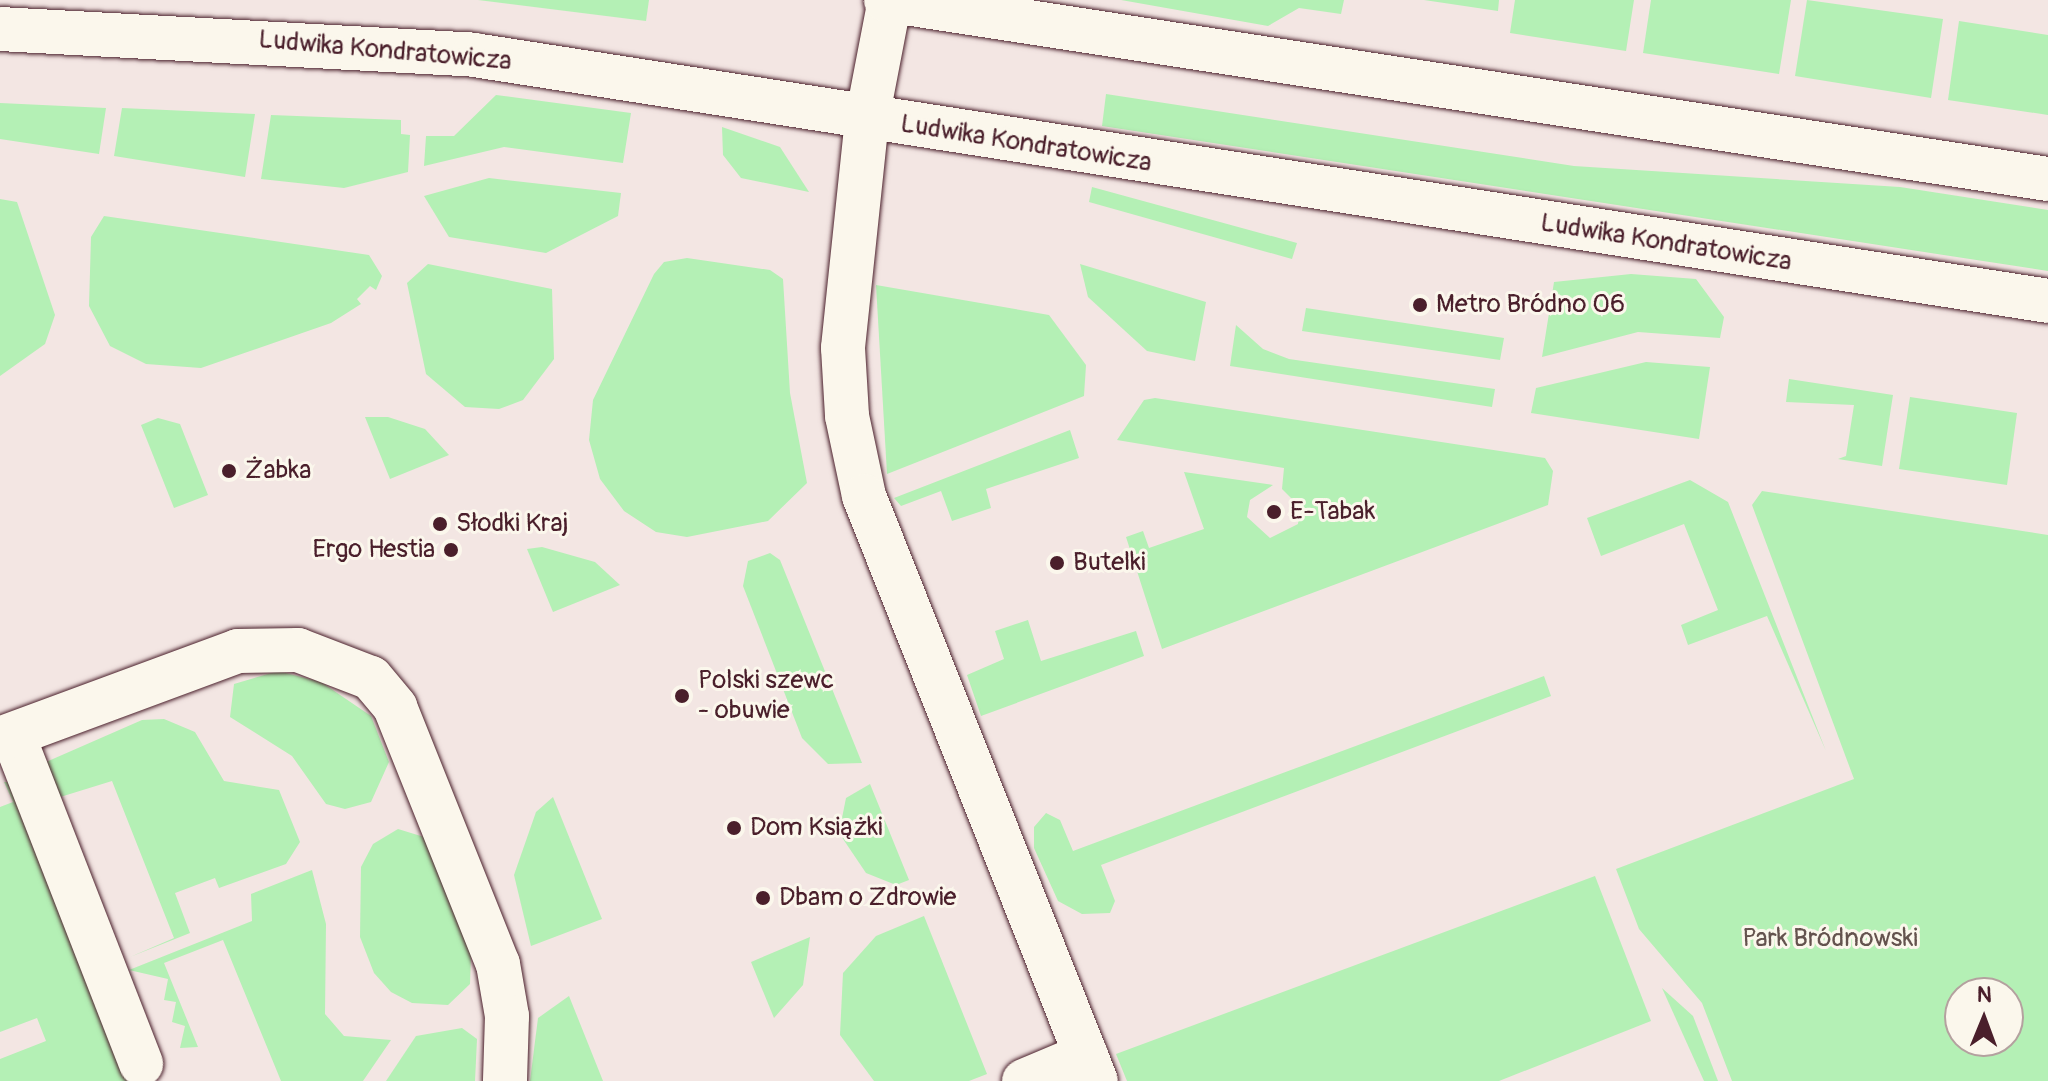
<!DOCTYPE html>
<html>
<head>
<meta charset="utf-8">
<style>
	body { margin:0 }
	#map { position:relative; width:2048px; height:1081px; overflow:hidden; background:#f3e6e3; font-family:Pangolin,sans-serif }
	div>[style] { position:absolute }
	.green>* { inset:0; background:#b4f0b5 }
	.roads { filter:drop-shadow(0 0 2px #4a1f2b) drop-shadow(0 0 2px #4a1f2b) }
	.pedestrian>* { height:44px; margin:-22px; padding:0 22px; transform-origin:22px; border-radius:22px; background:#fbf7ec }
	.minor>* { height:44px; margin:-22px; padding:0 22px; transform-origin:22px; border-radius:22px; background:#fbf7ec }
	.tertiary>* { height:44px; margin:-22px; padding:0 22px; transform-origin:22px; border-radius:22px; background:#fbf7ec }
	.secondary>* { height:44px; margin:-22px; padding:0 22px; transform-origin:22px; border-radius:22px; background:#fbf7ec }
	.dots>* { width:22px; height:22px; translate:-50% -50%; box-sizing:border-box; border:4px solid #fbf7ec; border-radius:50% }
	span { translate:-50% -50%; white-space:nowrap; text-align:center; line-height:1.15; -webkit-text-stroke:6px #fbf7ec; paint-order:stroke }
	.street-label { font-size:26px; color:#4a1f2b }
	.poi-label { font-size:26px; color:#4a1f2b }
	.left { translate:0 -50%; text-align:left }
	.right { translate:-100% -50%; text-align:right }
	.park-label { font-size:26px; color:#64534e }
	.north { position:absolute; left:1944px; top:977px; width:80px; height:80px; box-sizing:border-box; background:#fbf7ec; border:2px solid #b4a19f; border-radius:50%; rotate:1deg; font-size:22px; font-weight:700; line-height:32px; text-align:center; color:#4a1f2b }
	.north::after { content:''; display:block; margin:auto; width:28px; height:36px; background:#4a1f2b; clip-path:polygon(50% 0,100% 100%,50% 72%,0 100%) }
</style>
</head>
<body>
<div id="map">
	<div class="green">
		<div style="clip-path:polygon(478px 0,649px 0,646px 21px)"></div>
		<div style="clip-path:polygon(1121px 0,1344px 0,1341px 14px,1299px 8px,1268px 26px)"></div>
		<div style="clip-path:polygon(1424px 0,1499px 0,1498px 11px)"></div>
		<div style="clip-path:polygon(1515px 0,1634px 0,1626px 51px,1510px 33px)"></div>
		<div style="clip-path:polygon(1651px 0,1791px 0,1779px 74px,1643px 53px)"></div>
		<div style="clip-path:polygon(1807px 0,1943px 19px,1931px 98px,1795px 76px)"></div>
		<div style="clip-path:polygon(1959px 21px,2048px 35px,2048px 115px,1948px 100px)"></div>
		<div style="clip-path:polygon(1106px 94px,1574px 166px,1900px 187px,2048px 210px,2048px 271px,1102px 126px)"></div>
		<div style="clip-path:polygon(496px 95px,631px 113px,623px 163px,504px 147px,424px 166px,426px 136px,454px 136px)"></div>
		<div style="clip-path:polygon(0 103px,106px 108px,99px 154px,0 139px)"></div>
		<div style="clip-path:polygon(122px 108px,255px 114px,245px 177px,114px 156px)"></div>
		<div style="clip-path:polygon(271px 115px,401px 120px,401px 134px,410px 135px,408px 172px,344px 188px,261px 179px)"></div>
		<div style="clip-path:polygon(722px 127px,780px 147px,809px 192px,741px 178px,723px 155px)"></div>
		<div style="clip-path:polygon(489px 178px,621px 193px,618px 216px,546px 253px,449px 237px,424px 196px)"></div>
		<div style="clip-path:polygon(1092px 187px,1297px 243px,1292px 259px,1089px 202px)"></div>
		<div style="clip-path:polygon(0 199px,17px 202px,55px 315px,45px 344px,0 376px)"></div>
		<div style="clip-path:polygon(104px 216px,369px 255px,382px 276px,376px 290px,370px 286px,357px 299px,361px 304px,331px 323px,201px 368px,146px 364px,110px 346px,89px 306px,91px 237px)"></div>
		<div style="clip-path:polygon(687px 258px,770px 270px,783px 279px,790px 393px,807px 483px,768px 521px,687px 537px,656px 532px,624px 511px,600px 479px,589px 440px,593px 400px,654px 274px,664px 262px)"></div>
		<div style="clip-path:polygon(428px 264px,552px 289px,554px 359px,523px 400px,499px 409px,465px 407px,426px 374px,407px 283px)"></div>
		<div style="clip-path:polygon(1080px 264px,1206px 302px,1195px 361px,1147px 351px,1088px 297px)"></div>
		<div style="clip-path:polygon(1631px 274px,1696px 279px,1724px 317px,1720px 338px,1638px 332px,1542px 357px,1554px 282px)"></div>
		<div style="clip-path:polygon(876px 285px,1049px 315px,1086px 365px,1084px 396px,887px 474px)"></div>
		<div style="clip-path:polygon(1306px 308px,1504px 338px,1500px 360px,1302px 331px)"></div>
		<div style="clip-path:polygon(1236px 325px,1263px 349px,1289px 359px,1495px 389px,1492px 407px,1230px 366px)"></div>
		<div style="clip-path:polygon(1646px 362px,1710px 367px,1699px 439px,1531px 413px,1536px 388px)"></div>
		<div style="clip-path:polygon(1789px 379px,1893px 395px,1882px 466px,1838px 459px,1846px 456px,1854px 405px,1786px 402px)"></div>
		<div style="clip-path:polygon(1910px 397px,2017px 413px,2007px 485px,1899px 469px)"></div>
		<div style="clip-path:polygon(1155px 398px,1545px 458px,1553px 471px,1548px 505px,1162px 649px,1126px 537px,1143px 531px,1149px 548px,1204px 529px,1184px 472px,1273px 485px,1250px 500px,1247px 517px,1270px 538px,1298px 524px,1300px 507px,1282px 489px,1284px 468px,1117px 440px,1144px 400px)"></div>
		<div style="clip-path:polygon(388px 417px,425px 429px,449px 455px,390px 479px,365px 417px)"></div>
		<div style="clip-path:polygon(158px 418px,180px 424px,208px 495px,174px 508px,141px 425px)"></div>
		<div style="clip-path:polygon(1070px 430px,1079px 458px,986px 489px,991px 508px,952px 521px,941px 491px,901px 506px,894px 498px)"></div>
		<div style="clip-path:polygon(1690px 480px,1728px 502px,1826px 751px,1767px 616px,1688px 645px,1681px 625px,1718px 610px,1684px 524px,1601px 556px,1587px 518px)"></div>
		<div style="clip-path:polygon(evenodd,1762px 491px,2048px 535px,2048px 1081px,1732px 1081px,1702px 1003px,1639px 929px,1616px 869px,1854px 779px,1752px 505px,1762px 491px,1960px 993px,2008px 993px,2008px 1041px,1960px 1041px,1960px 993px)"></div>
		<div style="clip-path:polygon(542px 547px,595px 562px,620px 585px,553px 612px,527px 549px)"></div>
		<div style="clip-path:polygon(770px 553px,780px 560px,862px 763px,828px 764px,802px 738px,743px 586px,748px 561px)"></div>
		<div style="clip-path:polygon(1028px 620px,1041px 661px,1136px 631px,1144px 656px,981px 716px,967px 675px,1004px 659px,995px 631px)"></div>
		<div style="clip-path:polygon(278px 671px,321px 682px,371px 716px,389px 762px,371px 802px,345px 809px,326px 804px,292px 756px,230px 717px,234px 684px)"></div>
		<div style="clip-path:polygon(1544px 676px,1551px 696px,1101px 865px,1115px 901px,1110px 913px,1082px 914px,1058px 901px,1034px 848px,1034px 827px,1046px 813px,1060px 820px,1073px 851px)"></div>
		<div style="clip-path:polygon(164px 719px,195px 732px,224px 781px,279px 790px,300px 842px,286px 864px,219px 888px,215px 878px,175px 893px,190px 933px,130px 957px,174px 938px,112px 781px,57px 798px,46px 762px,142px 720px)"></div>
		<div style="clip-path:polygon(4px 782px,9px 782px,128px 1081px,0 1081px,0 1059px,46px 1041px,37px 1018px,0 1032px,0 807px,13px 802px)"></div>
		<div style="clip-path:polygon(870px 784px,909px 880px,896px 885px,866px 873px,839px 833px,846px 798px)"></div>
		<div style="clip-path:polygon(553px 797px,602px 919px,531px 946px,514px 875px,536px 812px)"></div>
		<div style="clip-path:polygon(398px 829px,424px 837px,471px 952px,470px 984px,448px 1005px,412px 1003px,391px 992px,374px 973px,360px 937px,361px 867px,373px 844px)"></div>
		<div style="clip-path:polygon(312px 870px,326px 924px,325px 1014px,344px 1036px,391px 1040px,363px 1081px,281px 1081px,223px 940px,164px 963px,198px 1047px,180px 1048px,185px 1026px,172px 1022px,176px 1002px,164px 1000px,168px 979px,129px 970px,252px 921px,251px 894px)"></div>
		<div style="clip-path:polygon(1595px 876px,1651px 1021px,1499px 1081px,1127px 1081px,1116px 1054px)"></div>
		<div style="clip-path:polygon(924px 916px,987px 1074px,969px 1081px,874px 1081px,840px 1035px,843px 973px,876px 936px)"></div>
		<div style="clip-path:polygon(810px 937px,803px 985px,774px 1018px,751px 962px)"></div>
		<div style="clip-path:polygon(1662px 988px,1693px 1016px,1718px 1081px,1704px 1081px)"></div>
		<div style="clip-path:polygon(569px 996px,603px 1081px,530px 1081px,538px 1018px)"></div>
		<div style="clip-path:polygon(462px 1028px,477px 1039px,475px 1081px,386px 1081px,416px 1036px)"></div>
	</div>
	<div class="roads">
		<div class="pedestrian">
			<div style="left:1024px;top:1081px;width:67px;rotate:-22.8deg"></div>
		</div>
		<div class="minor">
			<div style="left:867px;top:119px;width:230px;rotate:96deg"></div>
			<div style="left:843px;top:348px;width:68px;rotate:86.6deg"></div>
			<div style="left:847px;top:416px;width:82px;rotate:78deg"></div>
			<div style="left:864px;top:496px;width:629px;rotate:68.37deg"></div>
			<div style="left:13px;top:735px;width:353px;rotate:68.7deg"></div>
			<div style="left:0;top:739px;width:254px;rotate:-20.3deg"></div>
			<div style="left:238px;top:651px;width:60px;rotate:-1deg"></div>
			<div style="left:298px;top:650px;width:78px;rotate:21deg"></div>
			<div style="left:371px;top:678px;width:38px;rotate:50deg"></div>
			<div style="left:395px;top:707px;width:277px;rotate:68.2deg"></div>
			<div style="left:498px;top:964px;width:53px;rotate:80.2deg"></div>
			<div style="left:507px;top:1016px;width:65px;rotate:91.8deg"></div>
		</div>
		<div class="tertiary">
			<div style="left:867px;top:119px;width:121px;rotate:-79.1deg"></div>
		</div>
		<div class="secondary">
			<div style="left:886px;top:0;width:1176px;rotate:8.76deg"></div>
			<div style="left:0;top:29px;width:475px;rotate:3.1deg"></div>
			<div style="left:474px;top:55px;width:1593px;rotate:8.88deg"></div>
		</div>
	</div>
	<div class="dots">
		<div style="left:1420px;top:305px;background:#4a1f2b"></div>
		<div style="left:229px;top:471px;background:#4a1f2b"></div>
		<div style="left:1274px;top:512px;background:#4a1f2b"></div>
		<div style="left:440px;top:524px;background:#4a1f2b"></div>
		<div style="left:451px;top:550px;background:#4a1f2b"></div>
		<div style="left:1057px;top:563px;background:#4a1f2b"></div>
		<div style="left:682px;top:696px;background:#4a1f2b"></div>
		<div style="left:734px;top:828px;background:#4a1f2b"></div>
		<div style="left:763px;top:898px;background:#4a1f2b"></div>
	</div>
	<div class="street-label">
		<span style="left:385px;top:51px;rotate:5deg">Ludwika Kondratowicza</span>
		<span style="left:1026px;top:144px;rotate:9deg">Ludwika Kondratowicza</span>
		<span style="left:1666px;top:243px;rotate:9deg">Ludwika Kondratowicza</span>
	</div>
	<div class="poi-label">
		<span class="left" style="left:1436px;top:305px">Metro Bródno 06</span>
		<span class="left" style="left:245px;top:471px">Żabka</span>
		<span class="left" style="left:1290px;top:512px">E-Tabak</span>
		<span class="left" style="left:456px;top:524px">Słodki Kraj</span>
		<span class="right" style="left:435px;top:550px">Ergo Hestia</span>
		<span class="left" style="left:1073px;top:563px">Butelki</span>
		<span class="left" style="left:698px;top:696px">Polski szewc<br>- obuwie</span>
		<span class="left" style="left:750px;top:828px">Dom Książki</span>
		<span class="left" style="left:779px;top:898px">Dbam o Zdrowie</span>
	</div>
	<div class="park-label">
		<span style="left:1830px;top:939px">Park Bródnowski</span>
	</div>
	<div class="north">N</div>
</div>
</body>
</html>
